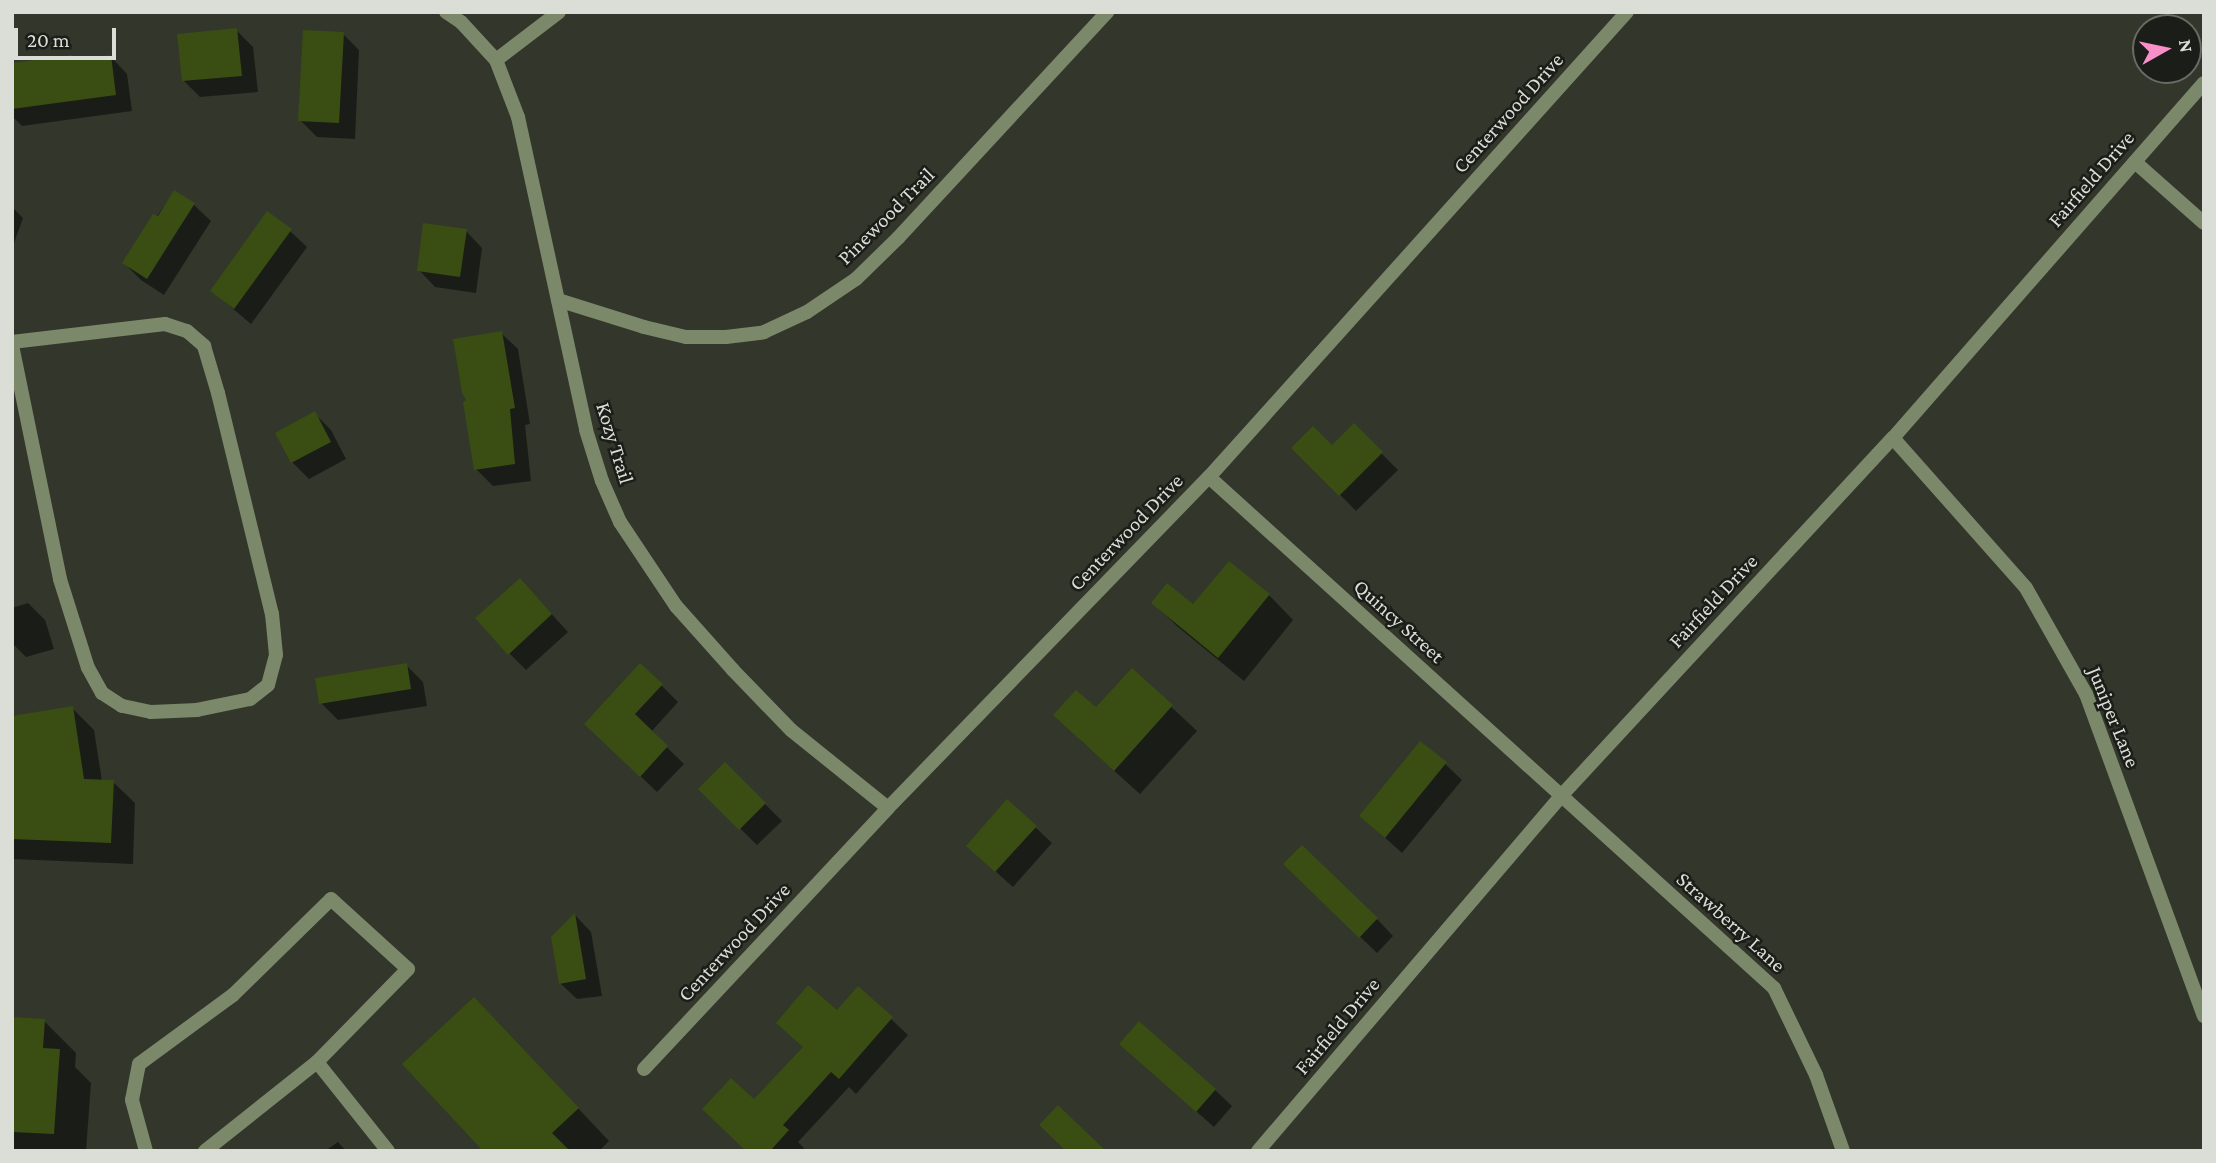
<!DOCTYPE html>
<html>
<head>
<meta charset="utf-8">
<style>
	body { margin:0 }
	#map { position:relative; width:2216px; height:1163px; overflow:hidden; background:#32362b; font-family:"Crimson Pro",serif }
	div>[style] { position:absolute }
	.shadow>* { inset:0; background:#0007 }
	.building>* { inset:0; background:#3a4d13 }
	.service>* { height:14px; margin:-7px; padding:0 7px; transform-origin:7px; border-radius:7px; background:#7b8869 }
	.minor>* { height:14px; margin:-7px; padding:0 7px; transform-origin:7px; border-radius:7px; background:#7b8869 }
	span { translate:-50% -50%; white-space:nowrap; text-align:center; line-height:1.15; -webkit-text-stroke:5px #1b1d18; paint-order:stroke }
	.street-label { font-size:21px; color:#dbded7 }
	.frame { position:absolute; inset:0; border:14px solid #dbded7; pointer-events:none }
	.north { position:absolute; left:2132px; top:14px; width:70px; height:70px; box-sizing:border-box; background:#1b1d18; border:2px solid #686a64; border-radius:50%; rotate:81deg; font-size:19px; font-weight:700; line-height:28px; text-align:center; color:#dbded7 }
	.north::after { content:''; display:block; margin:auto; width:24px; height:32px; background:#f98fc8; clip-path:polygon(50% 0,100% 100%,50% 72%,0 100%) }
	.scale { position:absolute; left:14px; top:28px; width:102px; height:32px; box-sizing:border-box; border:4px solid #dbded7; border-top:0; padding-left:9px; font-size:21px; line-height:24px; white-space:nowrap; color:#dbded7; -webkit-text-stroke:5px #1b1d18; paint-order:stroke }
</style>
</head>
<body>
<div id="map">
	<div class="shadow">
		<div style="clip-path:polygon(236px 30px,253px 47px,258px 92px,200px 97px,184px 81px)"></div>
		<div style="clip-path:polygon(343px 34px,359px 50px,355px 139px,317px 137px,300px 120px)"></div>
		<div style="clip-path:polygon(71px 56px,76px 62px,111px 57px,127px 74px,132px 111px,22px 126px,12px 116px,12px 64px)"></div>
		<div style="clip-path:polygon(174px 192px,194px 205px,211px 221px,164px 295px,141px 280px,124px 263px)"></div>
		<div style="clip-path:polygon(12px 207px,23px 218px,12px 249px)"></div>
		<div style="clip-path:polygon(290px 231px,307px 247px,251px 324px,212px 291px)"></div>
		<div style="clip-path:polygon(466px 231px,482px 248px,476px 293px,435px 287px,419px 270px)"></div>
		<div style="clip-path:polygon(501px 333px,518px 349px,530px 424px,525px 425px,531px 481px,493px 486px,476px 469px)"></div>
		<div style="clip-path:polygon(314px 413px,331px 430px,346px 459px,309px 479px,292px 462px)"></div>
		<div style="clip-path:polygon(1354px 426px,1398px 470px,1356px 511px,1294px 448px,1332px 448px)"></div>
		<div style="clip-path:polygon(1269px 595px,1293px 620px,1244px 681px,1178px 627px,1153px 603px,1194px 607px)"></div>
		<div style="clip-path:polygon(536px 597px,568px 632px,526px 670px,509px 653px)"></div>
		<div style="clip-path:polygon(28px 603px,45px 620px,54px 649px,26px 657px,12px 643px,12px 608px)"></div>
		<div style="clip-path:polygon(406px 665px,423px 682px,427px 706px,338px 720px,321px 703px)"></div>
		<div style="clip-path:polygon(641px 665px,678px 702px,651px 732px,684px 764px,657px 792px,603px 740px)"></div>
		<div style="clip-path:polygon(1132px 670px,1197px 731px,1140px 794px,1080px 740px,1096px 710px)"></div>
		<div style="clip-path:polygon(72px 708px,94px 730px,102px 781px,113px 782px,135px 803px,133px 864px,12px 859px,12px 718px)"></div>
		<div style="clip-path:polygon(725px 764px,782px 821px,757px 845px,700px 789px)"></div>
		<div style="clip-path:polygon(1445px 764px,1462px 780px,1402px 853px,1361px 816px)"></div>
		<div style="clip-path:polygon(1035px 827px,1052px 843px,1013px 887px,985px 862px)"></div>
		<div style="clip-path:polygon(1302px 881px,1377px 919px,1393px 936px,1377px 953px)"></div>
		<div style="clip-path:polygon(575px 915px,591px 932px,602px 996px,577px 999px,560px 983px)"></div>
		<div style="clip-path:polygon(837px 1013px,891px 1019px,908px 1035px,856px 1094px,849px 1087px,798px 1142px,804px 1148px,801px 1151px,747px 1151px,754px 1102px)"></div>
		<div style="clip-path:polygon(12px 1019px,44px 1021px,76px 1053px,75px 1067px,91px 1083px,86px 1151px,12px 1151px)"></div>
		<div style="clip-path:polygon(505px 1031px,609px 1141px,599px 1151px,485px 1151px)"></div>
		<div style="clip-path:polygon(1138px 1060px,1215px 1090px,1232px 1106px,1214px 1127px)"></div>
		<div style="clip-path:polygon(338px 1142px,346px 1151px,325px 1151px)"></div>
	</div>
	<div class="building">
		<div style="clip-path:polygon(237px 28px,242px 76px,182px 81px,177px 34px)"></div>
		<div style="clip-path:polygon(303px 30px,344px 32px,339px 123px,298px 121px)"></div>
		<div style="clip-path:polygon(72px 55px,73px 60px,111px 55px,116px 95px,12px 109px,12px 63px)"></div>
		<div style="clip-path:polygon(174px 190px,195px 203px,147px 279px,122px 263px,153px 214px,158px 216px)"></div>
		<div style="clip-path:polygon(267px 211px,292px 229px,234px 309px,210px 291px)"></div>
		<div style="clip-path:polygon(423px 223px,467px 229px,460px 277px,417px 271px)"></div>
		<div style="clip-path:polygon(502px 331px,515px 408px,510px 409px,515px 464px,474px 470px,463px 402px,466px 400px,462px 393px,453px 339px)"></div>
		<div style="clip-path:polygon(315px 411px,331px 442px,291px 463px,275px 433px)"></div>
		<div style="clip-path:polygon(1354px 423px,1383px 452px,1339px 496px,1291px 448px,1313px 426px,1332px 445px)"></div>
		<div style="clip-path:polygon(1229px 561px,1270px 594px,1218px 658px,1151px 603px,1167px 583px,1193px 604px)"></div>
		<div style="clip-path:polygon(520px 578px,552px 614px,508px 655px,475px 618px)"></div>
		<div style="clip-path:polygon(407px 663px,411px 689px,319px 704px,315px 678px)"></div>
		<div style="clip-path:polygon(640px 663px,663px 684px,635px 714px,668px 746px,640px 777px,584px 724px)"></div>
		<div style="clip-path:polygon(1132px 668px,1173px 705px,1114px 771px,1053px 715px,1076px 690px,1096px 707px)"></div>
		<div style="clip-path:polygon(73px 706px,84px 779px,114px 780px,111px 843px,12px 839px,12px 716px)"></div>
		<div style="clip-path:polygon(1420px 741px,1447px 762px,1385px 838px,1359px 816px)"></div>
		<div style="clip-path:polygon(725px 762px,766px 803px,739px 830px,698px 789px)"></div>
		<div style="clip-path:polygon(1007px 799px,1037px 826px,995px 872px,966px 846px)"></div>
		<div style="clip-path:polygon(1302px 845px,1378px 918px,1359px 938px,1283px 864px)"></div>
		<div style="clip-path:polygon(575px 913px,586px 979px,559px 984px,551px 937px)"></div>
		<div style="clip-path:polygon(808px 985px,837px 1010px,858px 986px,893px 1017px,839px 1079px,831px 1072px,783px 1125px,789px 1130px,770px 1151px,746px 1151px,702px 1109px,731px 1078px,754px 1099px,803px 1047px,776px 1023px)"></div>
		<div style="clip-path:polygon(474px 997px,579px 1108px,552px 1133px,570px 1151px,483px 1151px,402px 1064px)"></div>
		<div style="clip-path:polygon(12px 1017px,45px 1019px,43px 1048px,60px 1049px,54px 1134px,12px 1132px)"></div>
		<div style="clip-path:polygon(1139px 1021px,1216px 1089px,1196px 1112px,1119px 1044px)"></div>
		<div style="clip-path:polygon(1058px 1105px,1106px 1151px,1066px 1151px,1039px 1125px)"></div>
	</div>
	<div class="service">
		<div style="left:146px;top:1151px;width:53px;rotate:-105.4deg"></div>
		<div style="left:132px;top:1100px;width:37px;rotate:-79deg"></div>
		<div style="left:139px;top:1064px;width:117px;rotate:-36.3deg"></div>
		<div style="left:233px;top:995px;width:137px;rotate:-44.4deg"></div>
		<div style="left:331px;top:899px;width:104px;rotate:42.3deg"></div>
		<div style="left:408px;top:969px;width:130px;rotate:134.4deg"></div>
		<div style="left:317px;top:1062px;width:114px;rotate:51.4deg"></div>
		<div style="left:205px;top:1151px;width:143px;rotate:-38.5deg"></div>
	</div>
	<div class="minor">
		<div style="left:446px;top:12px;width:18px;rotate:34deg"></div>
		<div style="left:461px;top:22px;width:52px;rotate:47.4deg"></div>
		<div style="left:496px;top:60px;width:61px;rotate:68.9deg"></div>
		<div style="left:518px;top:117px;width:320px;rotate:77.7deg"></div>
		<div style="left:586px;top:430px;width:53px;rotate:72.6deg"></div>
		<div style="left:602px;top:481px;width:45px;rotate:66.3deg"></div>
		<div style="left:620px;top:522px;width:101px;rotate:56.3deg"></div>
		<div style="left:676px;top:606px;width:86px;rotate:48.3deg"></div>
		<div style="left:733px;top:670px;width:83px;rotate:46deg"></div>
		<div style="left:791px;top:730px;width:124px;rotate:38.8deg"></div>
		<div style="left:496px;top:60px;width:79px;rotate:-37.3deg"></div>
		<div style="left:2135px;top:162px;width:92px;rotate:41.5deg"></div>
		<div style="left:558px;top:300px;width:90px;rotate:17.4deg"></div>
		<div style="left:644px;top:327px;width:43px;rotate:13.4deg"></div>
		<div style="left:686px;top:337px;width:40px"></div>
		<div style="left:726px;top:337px;width:38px;rotate:-7deg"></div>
		<div style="left:764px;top:332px;width:47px;rotate:-24.9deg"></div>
		<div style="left:807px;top:312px;width:59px;rotate:-34deg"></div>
		<div style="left:856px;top:279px;width:59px;rotate:-44.3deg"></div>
		<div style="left:898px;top:238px;width:308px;rotate:-47.2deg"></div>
		<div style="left:12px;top:342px;width:154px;rotate:-6.7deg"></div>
		<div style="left:165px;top:324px;width:23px;rotate:18deg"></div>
		<div style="left:187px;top:331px;width:23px;rotate:41deg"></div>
		<div style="left:204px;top:346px;width:49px;rotate:73.4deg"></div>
		<div style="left:218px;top:393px;width:228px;rotate:76.3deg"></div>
		<div style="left:272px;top:614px;width:41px;rotate:84.4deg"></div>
		<div style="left:276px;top:655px;width:31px;rotate:105deg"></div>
		<div style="left:268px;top:685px;width:23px;rotate:142deg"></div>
		<div style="left:250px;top:699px;width:54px;rotate:168.3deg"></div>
		<div style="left:197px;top:710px;width:46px;rotate:177.5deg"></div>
		<div style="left:151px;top:712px;width:30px;rotate:-168deg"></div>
		<div style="left:122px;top:706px;width:24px;rotate:-147deg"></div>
		<div style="left:102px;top:693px;width:29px;rotate:-119deg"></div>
		<div style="left:88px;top:668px;width:93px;rotate:-107.5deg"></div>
		<div style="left:60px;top:579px;width:239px;rotate:-101.6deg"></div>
		<div style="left:1893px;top:438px;width:200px;rotate:48.4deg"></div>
		<div style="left:2026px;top:588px;width:122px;rotate:60.5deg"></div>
		<div style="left:2086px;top:694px;width:343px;rotate:69.9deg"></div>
		<div style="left:1209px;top:477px;width:762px;rotate:42.13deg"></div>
		<div style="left:1774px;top:988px;width:97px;rotate:64.2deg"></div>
		<div style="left:1816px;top:1075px;width:81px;rotate:70.4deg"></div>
		<div style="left:644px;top:1069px;width:357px;rotate:-46.9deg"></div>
		<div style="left:888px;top:808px;width:461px;rotate:-45.9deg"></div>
		<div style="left:1209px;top:477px;width:625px;rotate:-48.05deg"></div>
		<div style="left:1258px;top:1151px;width:467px;rotate:-49.5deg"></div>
		<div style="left:1561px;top:796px;width:488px;rotate:-47.2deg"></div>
		<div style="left:1893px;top:438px;width:472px;rotate:-48.8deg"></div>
	</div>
	<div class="street-label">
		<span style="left:1508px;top:113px;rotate:-48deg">Centerwood Drive</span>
		<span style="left:2091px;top:179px;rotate:-49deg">Fairfield Drive</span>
		<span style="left:886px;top:216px;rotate:-45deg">Pinewood Trail</span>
		<span style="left:615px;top:443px;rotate:73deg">Kozy Trail</span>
		<span style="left:1126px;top:532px;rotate:-46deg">Centerwood Drive</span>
		<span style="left:1713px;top:601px;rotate:-47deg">Fairfield Drive</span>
		<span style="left:1399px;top:621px;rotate:42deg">Quincy Street</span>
		<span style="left:2114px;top:717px;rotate:68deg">Juniper Lane</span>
		<span style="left:1731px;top:922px;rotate:42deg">Strawberry Lane</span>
		<span style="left:734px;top:942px;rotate:-47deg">Centerwood Drive</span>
		<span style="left:1337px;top:1026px;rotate:-50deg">Fairfield Drive</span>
	</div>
	<div class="frame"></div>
	<div class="north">N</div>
	<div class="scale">20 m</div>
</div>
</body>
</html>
